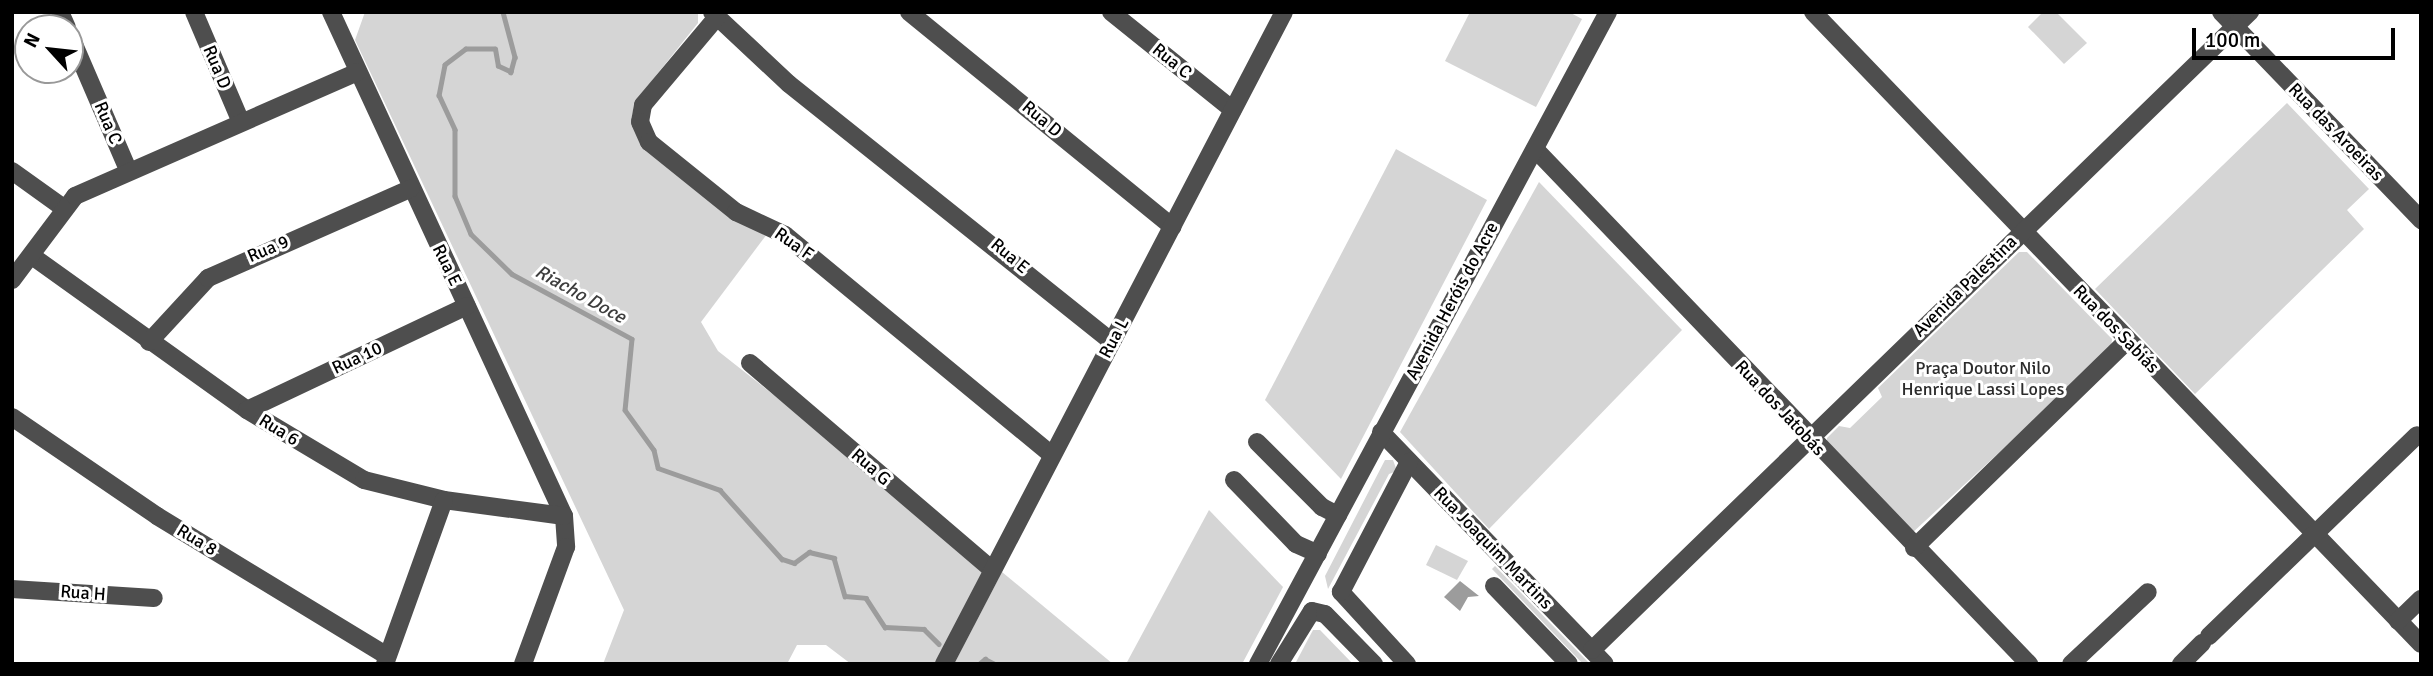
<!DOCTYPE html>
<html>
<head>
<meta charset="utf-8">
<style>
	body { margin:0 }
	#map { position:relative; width:2433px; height:676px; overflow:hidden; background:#fff; font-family:Signika,sans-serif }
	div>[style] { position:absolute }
	.green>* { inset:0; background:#d5d5d5 }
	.water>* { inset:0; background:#9c9c9c }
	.stream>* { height:4.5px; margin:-2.25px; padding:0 2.25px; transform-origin:2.25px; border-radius:2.25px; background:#9c9c9c }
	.minor>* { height:18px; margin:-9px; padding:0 9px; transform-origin:9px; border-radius:9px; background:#4e4e4e }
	span { translate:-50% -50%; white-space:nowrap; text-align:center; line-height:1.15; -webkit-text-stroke:6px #fff; paint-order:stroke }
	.street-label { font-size:18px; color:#000 }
	.park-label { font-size:18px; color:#2c2c2c }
	.water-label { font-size:19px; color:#3d3d3d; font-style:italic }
	.frame { position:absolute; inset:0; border:14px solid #000; pointer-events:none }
	.north { position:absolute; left:14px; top:14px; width:70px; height:70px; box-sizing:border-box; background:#fff; border:2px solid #999; border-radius:50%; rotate:297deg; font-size:19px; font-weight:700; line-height:28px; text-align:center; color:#000 }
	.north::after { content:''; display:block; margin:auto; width:24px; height:32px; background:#000; clip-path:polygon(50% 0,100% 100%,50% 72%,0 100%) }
	.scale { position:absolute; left:2192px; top:28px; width:203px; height:32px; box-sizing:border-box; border:4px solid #000; border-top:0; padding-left:9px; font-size:21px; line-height:24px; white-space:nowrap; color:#000; -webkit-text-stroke:5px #fff; paint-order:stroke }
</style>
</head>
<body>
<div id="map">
	<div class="green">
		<div style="clip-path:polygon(365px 12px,698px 12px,698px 23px,634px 103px,631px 125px,738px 215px,770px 230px,701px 322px,718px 351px,991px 566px,942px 664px,851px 664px,826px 645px,797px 645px,787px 664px,603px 664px,624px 610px,355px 40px)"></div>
		<div style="clip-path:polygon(1470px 12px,1569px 12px,1582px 19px,1536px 107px,1445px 61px)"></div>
		<div style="clip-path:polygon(2043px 12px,2056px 12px,2087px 43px,2064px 64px,2028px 27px)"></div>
		<div style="clip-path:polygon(2287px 103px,2369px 189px,2347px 210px,2364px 229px,2195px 394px,2095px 289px)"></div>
		<div style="clip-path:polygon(1396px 149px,1487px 200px,1341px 479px,1265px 400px)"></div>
		<div style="clip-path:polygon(1539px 182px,1682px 330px,1489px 529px,1400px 432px)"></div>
		<div style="clip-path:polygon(2019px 252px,2027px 252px,2112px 339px,2111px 349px,1911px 534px,1827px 447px,1827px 438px,1839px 426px,1850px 428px,1882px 397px,1878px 388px)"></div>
		<div style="clip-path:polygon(1385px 460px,1393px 460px,1397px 471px,1389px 474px,1328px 589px,1325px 576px)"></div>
		<div style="clip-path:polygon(1209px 510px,1283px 587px,1242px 664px,1126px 664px)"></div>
		<div style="clip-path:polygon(1436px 545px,1468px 561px,1457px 580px,1426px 565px)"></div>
		<div style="clip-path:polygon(1495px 566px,1590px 664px,1583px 664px,1492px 569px)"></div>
		<div style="clip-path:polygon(1002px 572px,1113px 664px,954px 664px)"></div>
		<div style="clip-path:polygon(1313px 630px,1320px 630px,1353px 664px,1295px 664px)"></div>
	</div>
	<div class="water">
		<div style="clip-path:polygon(1460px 581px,1479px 596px,1468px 597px,1460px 611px,1444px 597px)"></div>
	</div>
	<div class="stream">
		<div style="left:503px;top:12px;width:47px;rotate:75.1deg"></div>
		<div style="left:515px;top:57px;width:16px;rotate:105deg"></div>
		<div style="left:511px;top:72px;width:14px;rotate:-155deg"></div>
		<div style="left:498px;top:66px;width:17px;rotate:-100deg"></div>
		<div style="left:495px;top:49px;width:29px;rotate:180deg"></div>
		<div style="left:466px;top:49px;width:26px;rotate:143deg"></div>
		<div style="left:445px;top:65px;width:31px;rotate:101deg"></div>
		<div style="left:439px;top:95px;width:38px;rotate:65deg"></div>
		<div style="left:455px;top:130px;width:66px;rotate:90deg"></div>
		<div style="left:455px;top:196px;width:41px;rotate:67.2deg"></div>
		<div style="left:471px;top:234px;width:57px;rotate:44.3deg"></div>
		<div style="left:512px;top:274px;width:136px;rotate:28.4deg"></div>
		<div style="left:632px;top:339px;width:71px;rotate:95.6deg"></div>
		<div style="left:625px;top:410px;width:49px;rotate:54.1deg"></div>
		<div style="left:654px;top:450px;width:18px;rotate:77deg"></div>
		<div style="left:658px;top:468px;width:66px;rotate:19.5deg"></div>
		<div style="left:720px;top:490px;width:93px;rotate:48.1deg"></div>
		<div style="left:782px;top:559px;width:13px;rotate:18deg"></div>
		<div style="left:794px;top:563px;width:19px;rotate:-36deg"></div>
		<div style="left:809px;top:552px;width:26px;rotate:13deg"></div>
		<div style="left:834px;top:558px;width:40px;rotate:74deg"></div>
		<div style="left:845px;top:596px;width:21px;rotate:5deg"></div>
		<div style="left:866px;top:598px;width:35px;rotate:57deg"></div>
		<div style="left:885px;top:627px;width:39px;rotate:3deg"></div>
		<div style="left:924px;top:629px;width:21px;rotate:45deg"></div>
		<div style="left:979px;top:664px;width:8px;rotate:-40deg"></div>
		<div style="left:985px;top:659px;width:11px;rotate:27deg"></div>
	</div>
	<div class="minor">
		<div style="left:60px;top:12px;width:17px;rotate:66deg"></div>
		<div style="left:194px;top:12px;width:120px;rotate:66.9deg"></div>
		<div style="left:331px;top:12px;width:555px;rotate:65.19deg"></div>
		<div style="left:564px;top:516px;width:31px;rotate:86deg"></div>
		<div style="left:566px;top:547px;width:125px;rotate:110.2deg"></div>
		<div style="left:712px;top:12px;width:105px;rotate:43.1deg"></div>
		<div style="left:789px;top:84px;width:413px;rotate:38.6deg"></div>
		<div style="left:909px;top:12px;width:340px;rotate:39.2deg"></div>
		<div style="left:1111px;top:12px;width:156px;rotate:38.8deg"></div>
		<div style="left:1813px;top:12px;width:877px;rotate:46.11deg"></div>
		<div style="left:2221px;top:12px;width:289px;rotate:46.1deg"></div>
		<div style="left:717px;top:17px;width:115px;rotate:130.1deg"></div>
		<div style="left:643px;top:105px;width:17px;rotate:100deg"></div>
		<div style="left:640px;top:122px;width:22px;rotate:66deg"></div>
		<div style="left:649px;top:142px;width:112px;rotate:38.8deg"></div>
		<div style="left:736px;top:212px;width:54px;rotate:25.1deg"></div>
		<div style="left:785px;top:235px;width:346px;rotate:39.5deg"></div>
		<div style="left:70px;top:35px;width:149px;rotate:66.7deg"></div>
		<div style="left:1535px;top:149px;width:714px;rotate:46.19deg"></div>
		<div style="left:12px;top:171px;width:65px;rotate:35.6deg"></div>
		<div style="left:32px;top:256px;width:264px;rotate:35.6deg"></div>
		<div style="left:247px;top:410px;width:136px;rotate:30.9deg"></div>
		<div style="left:364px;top:480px;width:82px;rotate:14deg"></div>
		<div style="left:444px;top:500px;width:121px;rotate:7.6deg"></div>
		<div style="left:12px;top:280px;width:105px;rotate:-53.1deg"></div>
		<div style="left:75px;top:196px;width:308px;rotate:-23.7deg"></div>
		<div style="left:149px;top:342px;width:87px;rotate:-47.3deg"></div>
		<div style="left:208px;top:278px;width:221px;rotate:-23.8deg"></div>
		<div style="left:750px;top:363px;width:318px;rotate:40.5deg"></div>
		<div style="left:247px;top:410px;width:243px;rotate:-25.3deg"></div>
		<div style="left:12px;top:417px;width:176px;rotate:34.3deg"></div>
		<div style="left:157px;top:516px;width:269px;rotate:31.3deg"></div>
		<div style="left:1381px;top:432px;width:322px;rotate:46deg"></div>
		<div style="left:1257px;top:442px;width:92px;rotate:45deg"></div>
		<div style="left:1322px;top:507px;width:18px;rotate:27deg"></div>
		<div style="left:1234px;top:480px;width:89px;rotate:45.9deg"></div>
		<div style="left:1296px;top:544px;width:24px;rotate:24deg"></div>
		<div style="left:1914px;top:548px;width:298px;rotate:-44.2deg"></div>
		<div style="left:1494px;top:586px;width:108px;rotate:46.1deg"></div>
		<div style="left:12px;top:589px;width:142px;rotate:3.6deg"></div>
		<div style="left:2398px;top:621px;width:32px;rotate:-44deg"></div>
		<div style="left:2209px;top:636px;width:289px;rotate:-44deg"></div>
		<div style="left:1592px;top:650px;width:917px;rotate:-44.12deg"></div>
		<div style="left:385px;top:664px;width:174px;rotate:-70.2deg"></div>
		<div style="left:944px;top:664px;width:735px;rotate:-62.46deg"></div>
		<div style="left:1258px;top:664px;width:740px;rotate:-61.77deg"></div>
		<div style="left:1279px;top:664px;width:62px;rotate:-58.1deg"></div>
		<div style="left:1312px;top:611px;width:13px;rotate:13deg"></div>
		<div style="left:1325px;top:614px;width:70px;rotate:45.6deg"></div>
		<div style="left:1407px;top:664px;width:98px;rotate:-132.5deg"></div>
		<div style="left:1341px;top:592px;width:147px;rotate:-62.4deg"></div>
		<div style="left:2071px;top:664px;width:105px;rotate:-43.1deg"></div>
		<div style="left:2181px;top:664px;width:30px;rotate:-45deg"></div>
	</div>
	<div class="street-label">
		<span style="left:1172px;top:61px;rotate:39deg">Rua C</span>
		<span style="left:217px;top:67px;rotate:67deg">Rua D</span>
		<span style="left:1042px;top:119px;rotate:40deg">Rua D</span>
		<span style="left:108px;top:123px;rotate:67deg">Rua C</span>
		<span style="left:2336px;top:132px;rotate:46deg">Rua das Aroeiras</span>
		<span style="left:794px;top:244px;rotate:35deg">Rua F</span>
		<span style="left:268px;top:249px;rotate:-23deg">Rua 9</span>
		<span style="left:1010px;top:256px;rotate:40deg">Rua E</span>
		<span style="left:447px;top:265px;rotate:64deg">Rua E</span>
		<span style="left:1965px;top:286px;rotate:-44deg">Avenida Palestina</span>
		<span style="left:1452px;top:301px;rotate:-62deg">Avenida Heróis do Acre</span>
		<span style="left:2116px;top:329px;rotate:46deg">Rua dos Sabiás</span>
		<span style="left:1114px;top:338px;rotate:-62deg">Rua L</span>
		<span style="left:357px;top:358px;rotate:-25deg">Rua 10</span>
		<span style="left:1780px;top:408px;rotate:47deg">Rua dos Jatobás</span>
		<span style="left:279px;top:430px;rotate:32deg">Rua 6</span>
		<span style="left:871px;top:467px;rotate:41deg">Rua G</span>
		<span style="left:197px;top:540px;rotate:31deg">Rua 8</span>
		<span style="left:1493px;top:548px;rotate:46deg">Rua Joaquim Martins</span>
		<span style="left:83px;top:593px;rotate:4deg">Rua H</span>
	</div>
	<div class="park-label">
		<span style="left:1983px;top:379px">Praça Doutor Nilo<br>Henrique Lassi Lopes</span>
	</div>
	<div class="water-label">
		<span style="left:580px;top:295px;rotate:29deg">Riacho Doce</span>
	</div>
	<div class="frame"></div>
	<div class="north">N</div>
	<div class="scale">100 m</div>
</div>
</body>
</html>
